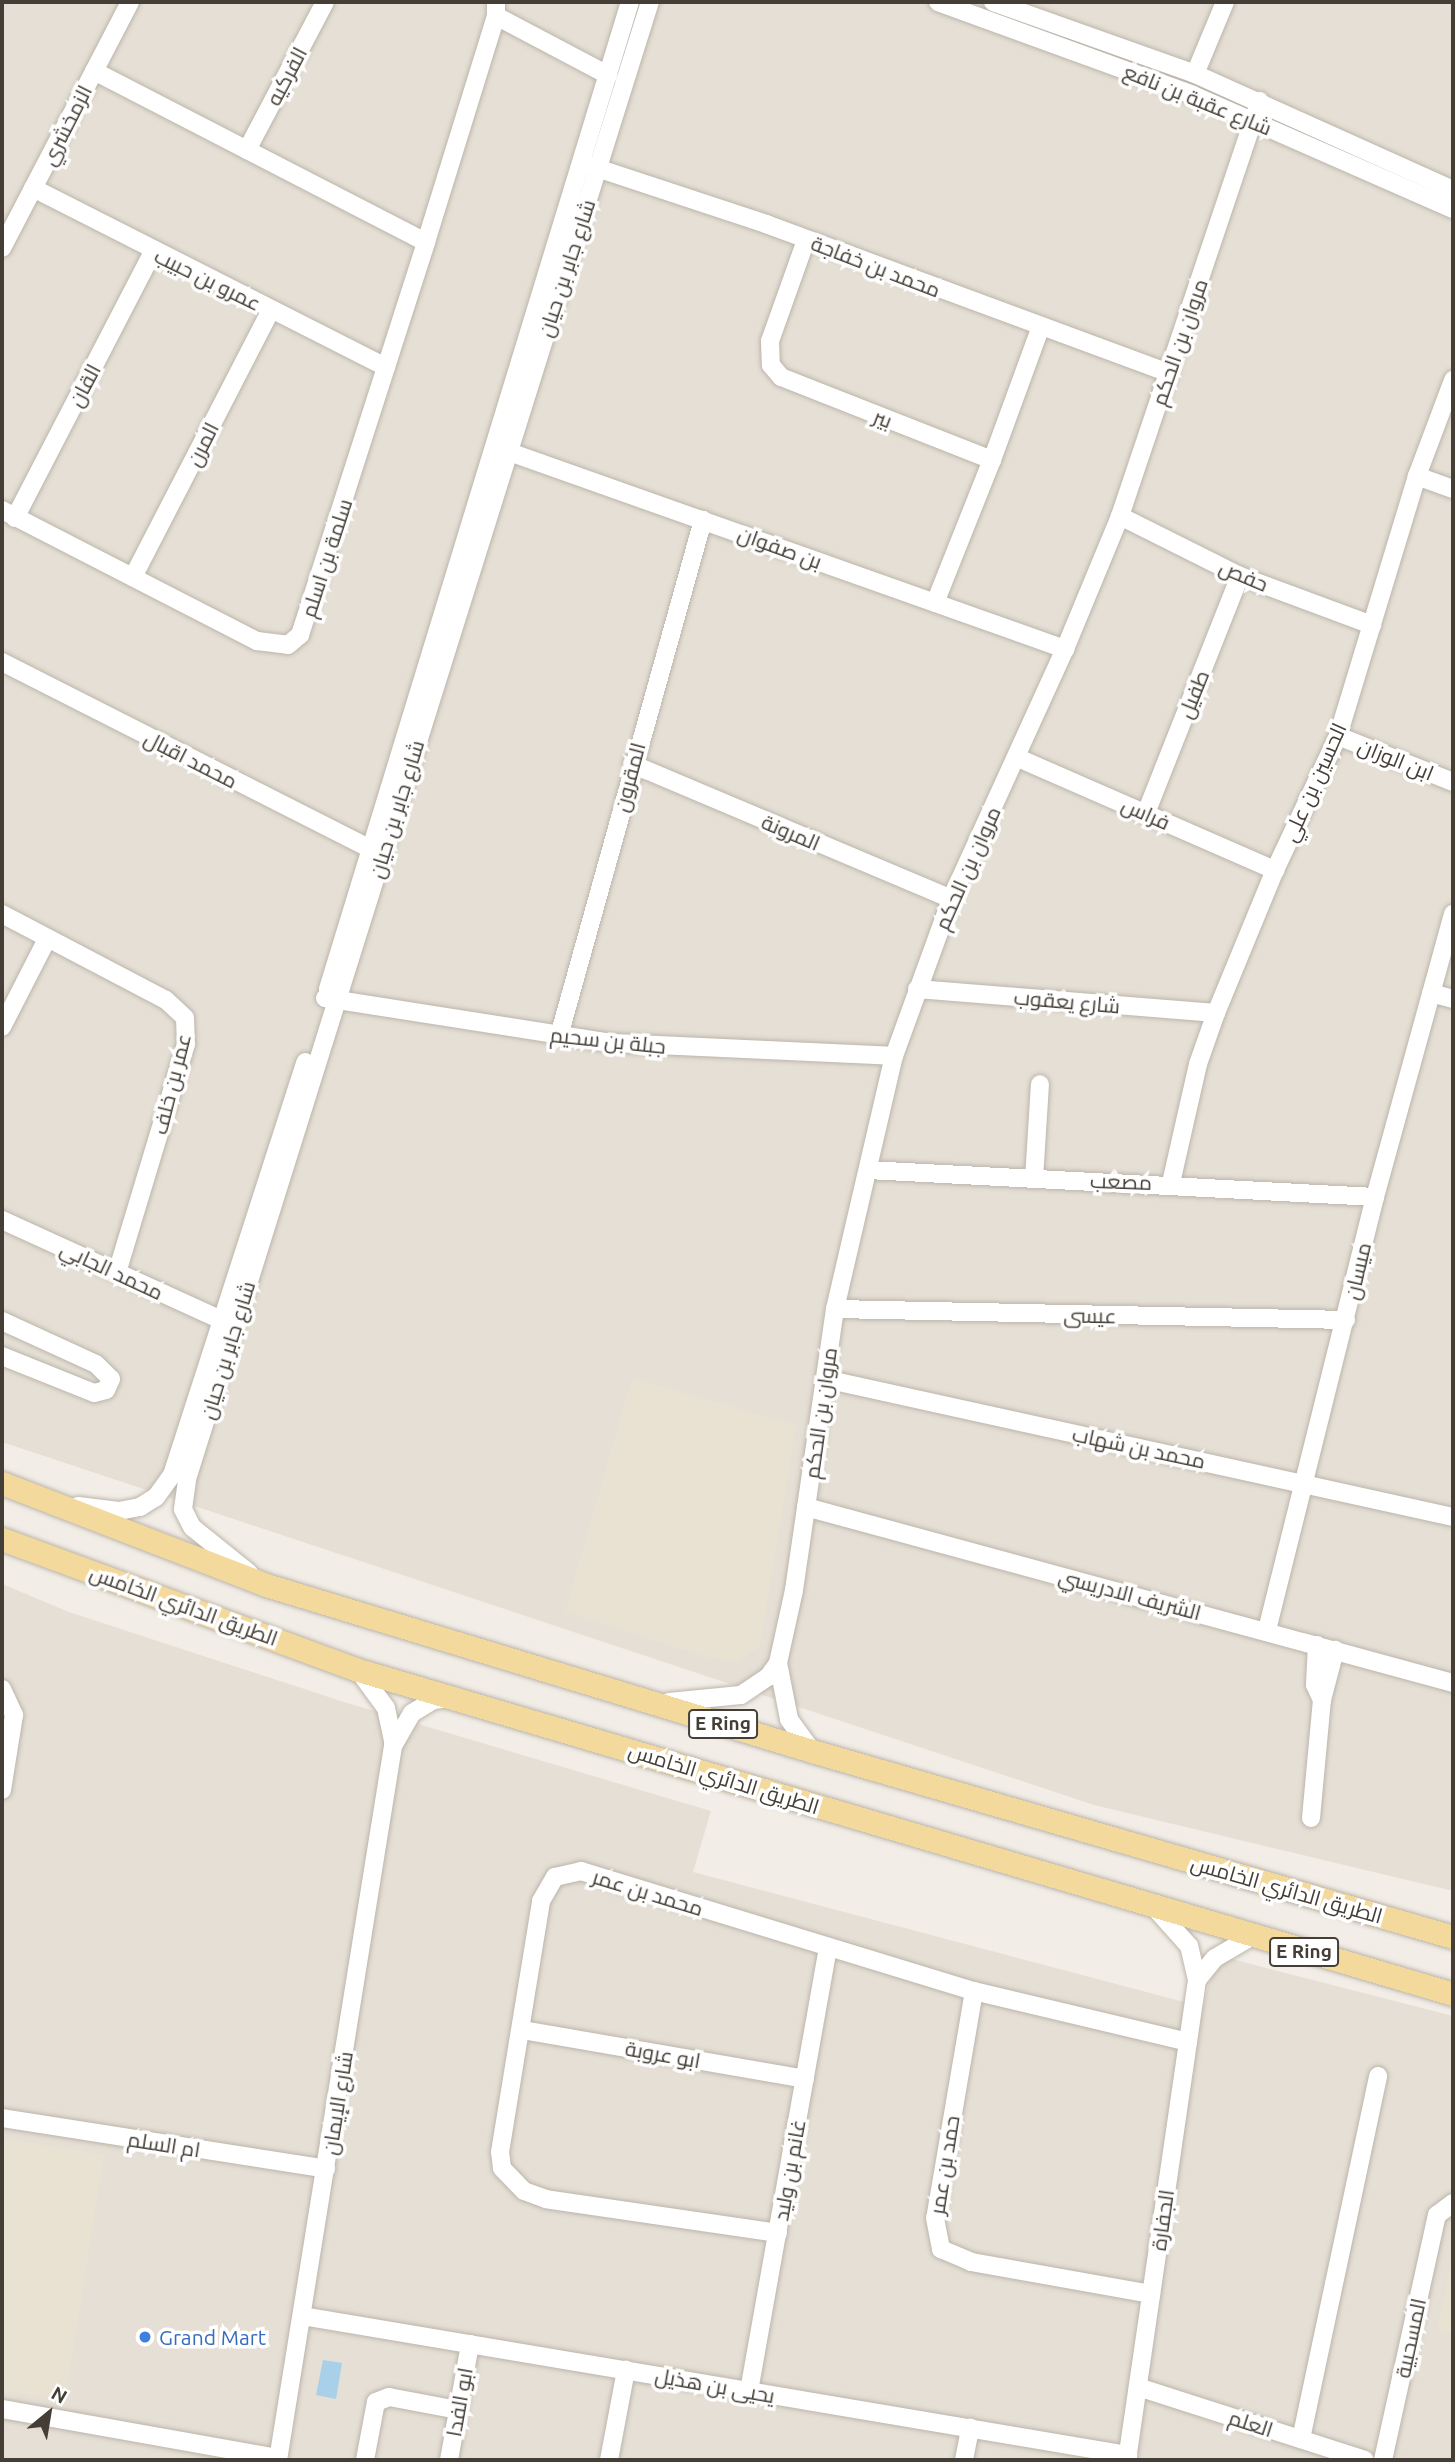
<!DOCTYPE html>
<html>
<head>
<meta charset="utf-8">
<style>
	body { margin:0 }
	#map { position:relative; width:1455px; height:2462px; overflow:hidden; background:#f2eee7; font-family:Ubuntu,Cairo,sans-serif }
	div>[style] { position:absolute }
	.residential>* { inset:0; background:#e5dfd5 }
	.education>* { inset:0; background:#e9e2d2 }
	.water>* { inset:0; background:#a8d0e9 }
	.roads { filter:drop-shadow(0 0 2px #bcb5aa) drop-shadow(0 0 2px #bcb5aa) }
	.minor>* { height:18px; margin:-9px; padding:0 9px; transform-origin:9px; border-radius:9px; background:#fff }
	.major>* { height:23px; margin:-11.5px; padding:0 11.5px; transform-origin:11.5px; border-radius:11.5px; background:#f4d99d }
	.dots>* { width:19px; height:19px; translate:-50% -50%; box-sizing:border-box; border:4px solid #fff; border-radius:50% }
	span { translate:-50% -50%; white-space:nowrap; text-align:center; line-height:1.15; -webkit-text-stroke:7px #fff; paint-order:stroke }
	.shield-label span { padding:2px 5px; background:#fff; border:2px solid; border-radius:5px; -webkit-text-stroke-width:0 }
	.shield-label { font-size:19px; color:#443e36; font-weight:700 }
	.street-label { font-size:21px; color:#443e36 }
	.shop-label { font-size:21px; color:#366cbe }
	.left { translate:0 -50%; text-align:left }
	.frame { position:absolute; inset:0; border:4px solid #443e36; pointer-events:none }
	.north { position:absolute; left:14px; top:2378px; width:70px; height:70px; -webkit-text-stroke:5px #fff; paint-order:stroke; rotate:30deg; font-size:19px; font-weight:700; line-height:28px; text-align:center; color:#443e36 }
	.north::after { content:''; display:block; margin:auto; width:24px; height:32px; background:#443e36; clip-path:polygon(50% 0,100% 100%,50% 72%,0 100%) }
</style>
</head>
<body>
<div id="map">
	<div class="residential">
		<div style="clip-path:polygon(2px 2px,1453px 2px,1453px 1891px,1094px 1805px,2px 1442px)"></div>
		<div style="clip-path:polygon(2px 1584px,69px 1612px,344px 1702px,711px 1811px,693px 1872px,1203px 2007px,1216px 1955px,1453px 2016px,1453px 2460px,2px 2460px)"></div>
	</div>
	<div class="education">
		<div style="clip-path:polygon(632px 1378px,796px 1425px,760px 1646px,738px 1661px,706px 1657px,565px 1612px)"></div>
		<div style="clip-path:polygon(2px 2138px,104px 2155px,65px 2401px,2px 2390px)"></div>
		<div style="clip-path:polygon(1453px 2253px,1453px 2334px,1438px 2329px)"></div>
	</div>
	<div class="water">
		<div style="clip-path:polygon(323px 2360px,342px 2363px,336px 2399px,316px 2395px)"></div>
	</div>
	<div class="roads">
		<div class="minor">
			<div style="left:938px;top:2px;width:271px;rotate:20deg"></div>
			<div style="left:1193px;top:95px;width:284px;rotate:23.7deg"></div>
			<div style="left:993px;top:2px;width:214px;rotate:19.6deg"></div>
			<div style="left:1195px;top:74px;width:283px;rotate:24.2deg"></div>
			<div style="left:496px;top:16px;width:127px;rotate:27.8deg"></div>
			<div style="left:94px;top:71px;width:373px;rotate:27.3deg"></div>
			<div style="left:1195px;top:74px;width:78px;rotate:-67.4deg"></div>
			<div style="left:247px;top:150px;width:167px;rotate:-62.2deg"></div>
			<div style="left:588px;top:165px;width:188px;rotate:18.3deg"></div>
			<div style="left:766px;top:224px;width:430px;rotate:20.3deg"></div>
			<div style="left:33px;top:188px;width:396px;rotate:26.9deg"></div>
			<div style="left:806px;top:240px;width:107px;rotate:109.6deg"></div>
			<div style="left:770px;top:341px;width:24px;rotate:88deg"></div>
			<div style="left:771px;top:365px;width:16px;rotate:50deg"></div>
			<div style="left:781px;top:377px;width:227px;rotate:21.5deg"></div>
			<div style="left:992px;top:460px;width:140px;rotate:-69.9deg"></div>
			<div style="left:2px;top:248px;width:277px;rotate:-62.5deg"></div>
			<div style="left:498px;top:448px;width:602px;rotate:19.52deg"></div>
			<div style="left:1417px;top:476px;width:38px;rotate:20deg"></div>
			<div style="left:2px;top:510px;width:287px;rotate:27.2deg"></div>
			<div style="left:257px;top:641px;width:31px;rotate:7deg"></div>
			<div style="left:288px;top:645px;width:16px;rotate:-40deg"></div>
			<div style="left:300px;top:635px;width:413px;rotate:-72.2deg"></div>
			<div style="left:426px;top:242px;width:237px;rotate:-72.8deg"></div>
			<div style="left:496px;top:16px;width:14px;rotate:-90deg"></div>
			<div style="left:1120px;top:516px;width:134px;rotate:26.6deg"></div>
			<div style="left:1240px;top:576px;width:141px;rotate:20.4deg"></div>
			<div style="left:15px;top:518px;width:300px;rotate:-62.6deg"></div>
			<div style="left:133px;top:577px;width:301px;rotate:-62.7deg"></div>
			<div style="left:935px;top:603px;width:154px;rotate:-68.3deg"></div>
			<div style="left:2px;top:662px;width:419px;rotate:26.9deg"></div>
			<div style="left:1338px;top:736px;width:124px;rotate:21.8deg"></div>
			<div style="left:1016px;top:757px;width:283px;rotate:23.6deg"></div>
			<div style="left:632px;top:764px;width:346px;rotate:22.9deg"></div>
			<div style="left:1146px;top:813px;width:255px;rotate:-68.4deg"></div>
			<div style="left:2px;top:914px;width:185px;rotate:27.7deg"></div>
			<div style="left:166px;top:1000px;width:26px;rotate:43deg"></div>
			<div style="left:185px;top:1018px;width:26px;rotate:88deg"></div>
			<div style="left:186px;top:1044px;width:239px;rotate:106.8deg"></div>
			<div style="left:328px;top:989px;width:1032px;rotate:-72.99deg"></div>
			<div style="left:917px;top:989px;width:300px;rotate:4.6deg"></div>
			<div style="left:1431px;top:993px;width:23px;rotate:15deg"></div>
			<div style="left:325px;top:998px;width:291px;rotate:8.9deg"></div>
			<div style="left:612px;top:1043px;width:282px;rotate:2.6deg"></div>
			<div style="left:2px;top:1027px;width:99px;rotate:-62.9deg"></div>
			<div style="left:559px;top:1036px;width:536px;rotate:-74.41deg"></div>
			<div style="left:868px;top:1170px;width:508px;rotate:3.05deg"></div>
			<div style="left:1034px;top:1179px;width:95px;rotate:-86.4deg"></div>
			<div style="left:1171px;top:1183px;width:122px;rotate:-77.2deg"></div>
			<div style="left:1198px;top:1064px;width:54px;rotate:-70.6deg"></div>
			<div style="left:1216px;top:1013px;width:155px;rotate:-67.6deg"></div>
			<div style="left:1275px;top:870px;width:148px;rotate:-64.8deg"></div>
			<div style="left:1338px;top:736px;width:272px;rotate:-73.1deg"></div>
			<div style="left:1417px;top:476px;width:103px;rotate:-69.4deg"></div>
			<div style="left:2px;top:1220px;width:241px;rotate:24.5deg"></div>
			<div style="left:835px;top:1309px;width:511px;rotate:1.23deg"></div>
			<div style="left:2px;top:1321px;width:103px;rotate:24.6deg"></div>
			<div style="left:96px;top:1364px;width:21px;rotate:45deg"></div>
			<div style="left:111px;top:1379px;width:12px;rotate:114deg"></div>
			<div style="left:106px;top:1390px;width:12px;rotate:166deg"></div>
			<div style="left:94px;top:1393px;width:99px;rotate:-158.1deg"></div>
			<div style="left:825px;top:1379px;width:643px;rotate:12.39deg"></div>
			<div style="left:78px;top:1506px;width:41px;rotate:7deg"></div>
			<div style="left:119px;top:1511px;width:21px;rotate:-11deg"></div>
			<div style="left:140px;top:1507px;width:19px;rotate:-32deg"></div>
			<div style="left:156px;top:1497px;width:27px;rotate:-54deg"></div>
			<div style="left:172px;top:1475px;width:434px;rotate:-72.1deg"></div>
			<div style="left:806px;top:1507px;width:671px;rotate:15.22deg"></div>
			<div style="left:249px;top:1573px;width:73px;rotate:-141.1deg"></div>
			<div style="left:192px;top:1527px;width:20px;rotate:-117deg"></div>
			<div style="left:183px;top:1509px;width:30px;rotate:-82deg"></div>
			<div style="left:187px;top:1479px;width:1548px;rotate:-72.6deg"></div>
			<div style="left:1267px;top:1630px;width:446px;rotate:-76deg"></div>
			<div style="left:1375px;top:1197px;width:294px;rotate:-74.6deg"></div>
			<div style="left:1317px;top:1645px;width:40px;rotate:92.9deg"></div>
			<div style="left:1315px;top:1685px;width:17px;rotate:65deg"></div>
			<div style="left:358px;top:1670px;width:47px;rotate:53.6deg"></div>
			<div style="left:386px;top:1708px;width:35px;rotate:78deg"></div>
			<div style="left:2px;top:1689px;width:29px;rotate:65deg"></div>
			<div style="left:14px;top:1715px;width:76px;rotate:99.1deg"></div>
			<div style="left:669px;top:1702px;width:72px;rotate:-5.6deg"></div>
			<div style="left:741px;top:1695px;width:32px;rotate:-34deg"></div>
			<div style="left:768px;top:1677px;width:17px;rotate:-54deg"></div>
			<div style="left:812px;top:1751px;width:39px;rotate:-126deg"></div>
			<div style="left:789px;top:1719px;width:57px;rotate:-101.1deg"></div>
			<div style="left:778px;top:1663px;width:75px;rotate:-77.6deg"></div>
			<div style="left:794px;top:1590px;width:284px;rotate:-81.7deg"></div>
			<div style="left:835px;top:1309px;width:260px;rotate:-76.9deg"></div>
			<div style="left:894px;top:1056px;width:167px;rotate:-70deg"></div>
			<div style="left:951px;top:899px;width:275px;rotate:-65.5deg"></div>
			<div style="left:1065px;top:649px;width:144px;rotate:-67.5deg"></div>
			<div style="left:1120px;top:516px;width:438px;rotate:-71.4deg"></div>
			<div style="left:1311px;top:1818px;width:119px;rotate:-84.7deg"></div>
			<div style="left:1322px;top:1700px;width:52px;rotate:-75.4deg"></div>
			<div style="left:1197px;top:1980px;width:28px;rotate:-51deg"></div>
			<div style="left:1215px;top:1958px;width:42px;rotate:-30.3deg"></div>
			<div style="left:974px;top:1991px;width:230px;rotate:99.7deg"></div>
			<div style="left:935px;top:2218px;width:32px;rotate:79deg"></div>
			<div style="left:941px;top:2249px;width:33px;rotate:23deg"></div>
			<div style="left:971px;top:2262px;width:183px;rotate:10.1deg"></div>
			<div style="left:522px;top:2030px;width:287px;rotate:9.8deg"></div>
			<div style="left:2px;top:2118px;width:328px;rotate:8.9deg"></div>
			<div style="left:778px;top:2233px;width:234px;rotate:-171.7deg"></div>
			<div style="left:546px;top:2199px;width:23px;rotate:-160deg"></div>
			<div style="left:524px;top:2191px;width:32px;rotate:-134deg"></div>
			<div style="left:502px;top:2168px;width:16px;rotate:-97deg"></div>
			<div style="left:500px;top:2152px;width:254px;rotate:-80.7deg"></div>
			<div style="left:541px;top:1901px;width:28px;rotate:-60deg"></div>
			<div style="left:555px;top:1877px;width:27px;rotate:-13deg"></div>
			<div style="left:581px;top:1871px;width:411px;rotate:17deg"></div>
			<div style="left:974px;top:1991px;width:220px;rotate:13.4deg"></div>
			<div style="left:303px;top:2316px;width:837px;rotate:9.56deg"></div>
			<div style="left:1138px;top:2387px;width:238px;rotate:17.8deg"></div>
			<div style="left:749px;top:2391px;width:449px;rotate:-79.9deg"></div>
			<div style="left:2px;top:2409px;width:280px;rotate:10.1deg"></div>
			<div style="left:1301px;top:2439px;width:371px;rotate:-78deg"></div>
			<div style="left:278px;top:2460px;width:723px;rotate:-80.85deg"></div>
			<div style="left:393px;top:1746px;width:38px;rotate:-60deg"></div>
			<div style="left:412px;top:1713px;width:26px;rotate:-31deg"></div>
			<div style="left:434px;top:1700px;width:17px;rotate:-7deg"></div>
			<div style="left:365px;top:2460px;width:59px;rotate:-79.3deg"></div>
			<div style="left:376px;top:2402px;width:14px;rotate:-21deg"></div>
			<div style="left:389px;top:2397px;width:70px;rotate:10.7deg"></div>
			<div style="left:449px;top:2460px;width:118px;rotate:-79.7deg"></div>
			<div style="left:609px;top:2460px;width:92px;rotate:-79.3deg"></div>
			<div style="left:964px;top:2460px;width:33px;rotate:-79deg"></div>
			<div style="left:1127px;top:2460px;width:485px;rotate:-81.7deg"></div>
			<div style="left:1197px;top:1980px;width:35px;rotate:-103deg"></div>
			<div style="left:1189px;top:1946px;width:50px;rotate:-131.7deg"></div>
			<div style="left:1383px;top:2460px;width:251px;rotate:-77.6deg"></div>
			<div style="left:1437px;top:2215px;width:20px;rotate:-37deg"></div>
		</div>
		<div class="major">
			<div style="left:2px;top:1483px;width:283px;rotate:21.1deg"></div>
			<div style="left:266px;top:1585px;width:571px;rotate:16.91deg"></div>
			<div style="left:812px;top:1751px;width:667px;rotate:16.18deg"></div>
			<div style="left:2px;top:1539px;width:379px;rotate:20.2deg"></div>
			<div style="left:358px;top:1670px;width:1142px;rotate:16.48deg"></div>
		</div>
	</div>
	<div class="dots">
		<div style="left:145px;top:2337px;background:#3f7fe0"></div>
	</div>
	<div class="shield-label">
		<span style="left:723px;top:1724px">E Ring</span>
		<span style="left:1304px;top:1952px">E Ring</span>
	</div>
	<div class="street-label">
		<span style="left:286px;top:76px;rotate:-62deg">الفركيه</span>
		<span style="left:1198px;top:99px;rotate:22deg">شارع عقبة بن نافع</span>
		<span style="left:66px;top:125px;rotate:-63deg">الزمخشري</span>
		<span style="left:876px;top:266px;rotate:21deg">محمد بن خفاجة</span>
		<span style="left:566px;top:268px;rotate:-72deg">شارع جابر بن حيان</span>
		<span style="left:208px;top:279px;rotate:26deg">عمرو بن حبيب</span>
		<span style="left:1179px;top:342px;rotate:-71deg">مروان بن الحكم</span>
		<span style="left:84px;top:385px;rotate:-62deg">القان</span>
		<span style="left:883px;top:418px;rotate:21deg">بير</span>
		<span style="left:202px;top:444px;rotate:-63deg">المرن</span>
		<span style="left:780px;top:547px;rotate:20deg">بن صفوان</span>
		<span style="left:326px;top:558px;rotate:-72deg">سلمة بن اسلم</span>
		<span style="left:1244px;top:575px;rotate:23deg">حفص</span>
		<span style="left:1193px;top:694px;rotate:-68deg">طفيل</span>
		<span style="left:191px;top:759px;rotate:27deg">محمد اقبال</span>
		<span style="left:1396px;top:759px;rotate:22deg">ابن الوزان</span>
		<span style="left:629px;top:777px;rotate:-75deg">المقرون</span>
		<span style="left:1314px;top:782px;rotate:-66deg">الحسين بن علي</span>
		<span style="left:396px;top:809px;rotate:-73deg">شارع جابر بن حيان</span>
		<span style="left:1146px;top:813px;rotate:24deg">فراس</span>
		<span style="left:791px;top:832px;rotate:23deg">المرونة</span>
		<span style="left:967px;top:868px;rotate:-66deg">مروان بن الحكم</span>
		<span style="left:1067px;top:1001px;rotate:5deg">شارع يعقوب</span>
		<span style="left:608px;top:1040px;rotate:6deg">جبلة بن سحيم</span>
		<span style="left:171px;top:1084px;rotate:-76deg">عمر بن خلف</span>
		<span style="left:1121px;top:1181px;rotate:2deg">مصعب</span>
		<span style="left:112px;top:1270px;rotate:25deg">محمد الجابي</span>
		<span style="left:1357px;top:1271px;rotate:-77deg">ميسان</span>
		<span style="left:1090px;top:1315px;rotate:1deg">عيسى</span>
		<span style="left:227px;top:1350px;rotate:-73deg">شارع جابر بن حيان</span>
		<span style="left:820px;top:1413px;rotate:-82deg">مروان بن الحكم</span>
		<span style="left:1139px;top:1447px;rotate:12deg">محمد بن شهاب</span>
		<span style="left:1130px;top:1594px;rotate:15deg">الشريف الادريسي</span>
		<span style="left:184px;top:1605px;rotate:20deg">الطريق الدائري الخامس</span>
		<span style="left:724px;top:1778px;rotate:17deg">الطريق الدائري الخامس</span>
		<span style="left:1287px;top:1889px;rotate:16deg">الطريق الدائري الخامس</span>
		<span style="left:648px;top:1892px;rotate:17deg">محمد بن عمر</span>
		<span style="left:663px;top:2054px;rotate:10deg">ابو عروبة</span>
		<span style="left:337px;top:2103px;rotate:-81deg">شارع الإيمان</span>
		<span style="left:164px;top:2144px;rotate:9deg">ام السلم</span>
		<span style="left:944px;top:2165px;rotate:-81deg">حمد بن عمر</span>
		<span style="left:789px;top:2170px;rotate:-80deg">غانم بن وليد</span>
		<span style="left:1162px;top:2220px;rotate:-82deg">الجفارة</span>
		<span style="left:1410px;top:2338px;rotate:-78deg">المسحبية</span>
		<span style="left:715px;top:2385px;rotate:10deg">يحيى بن هذيل</span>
		<span style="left:459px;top:2402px;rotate:-80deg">ابو الفدا</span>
		<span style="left:1251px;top:2423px;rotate:18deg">العلم</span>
	</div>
	<div class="shop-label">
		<span class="left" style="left:159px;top:2337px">Grand Mart</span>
	</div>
	<div class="frame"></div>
	<div class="north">N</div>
</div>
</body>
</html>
